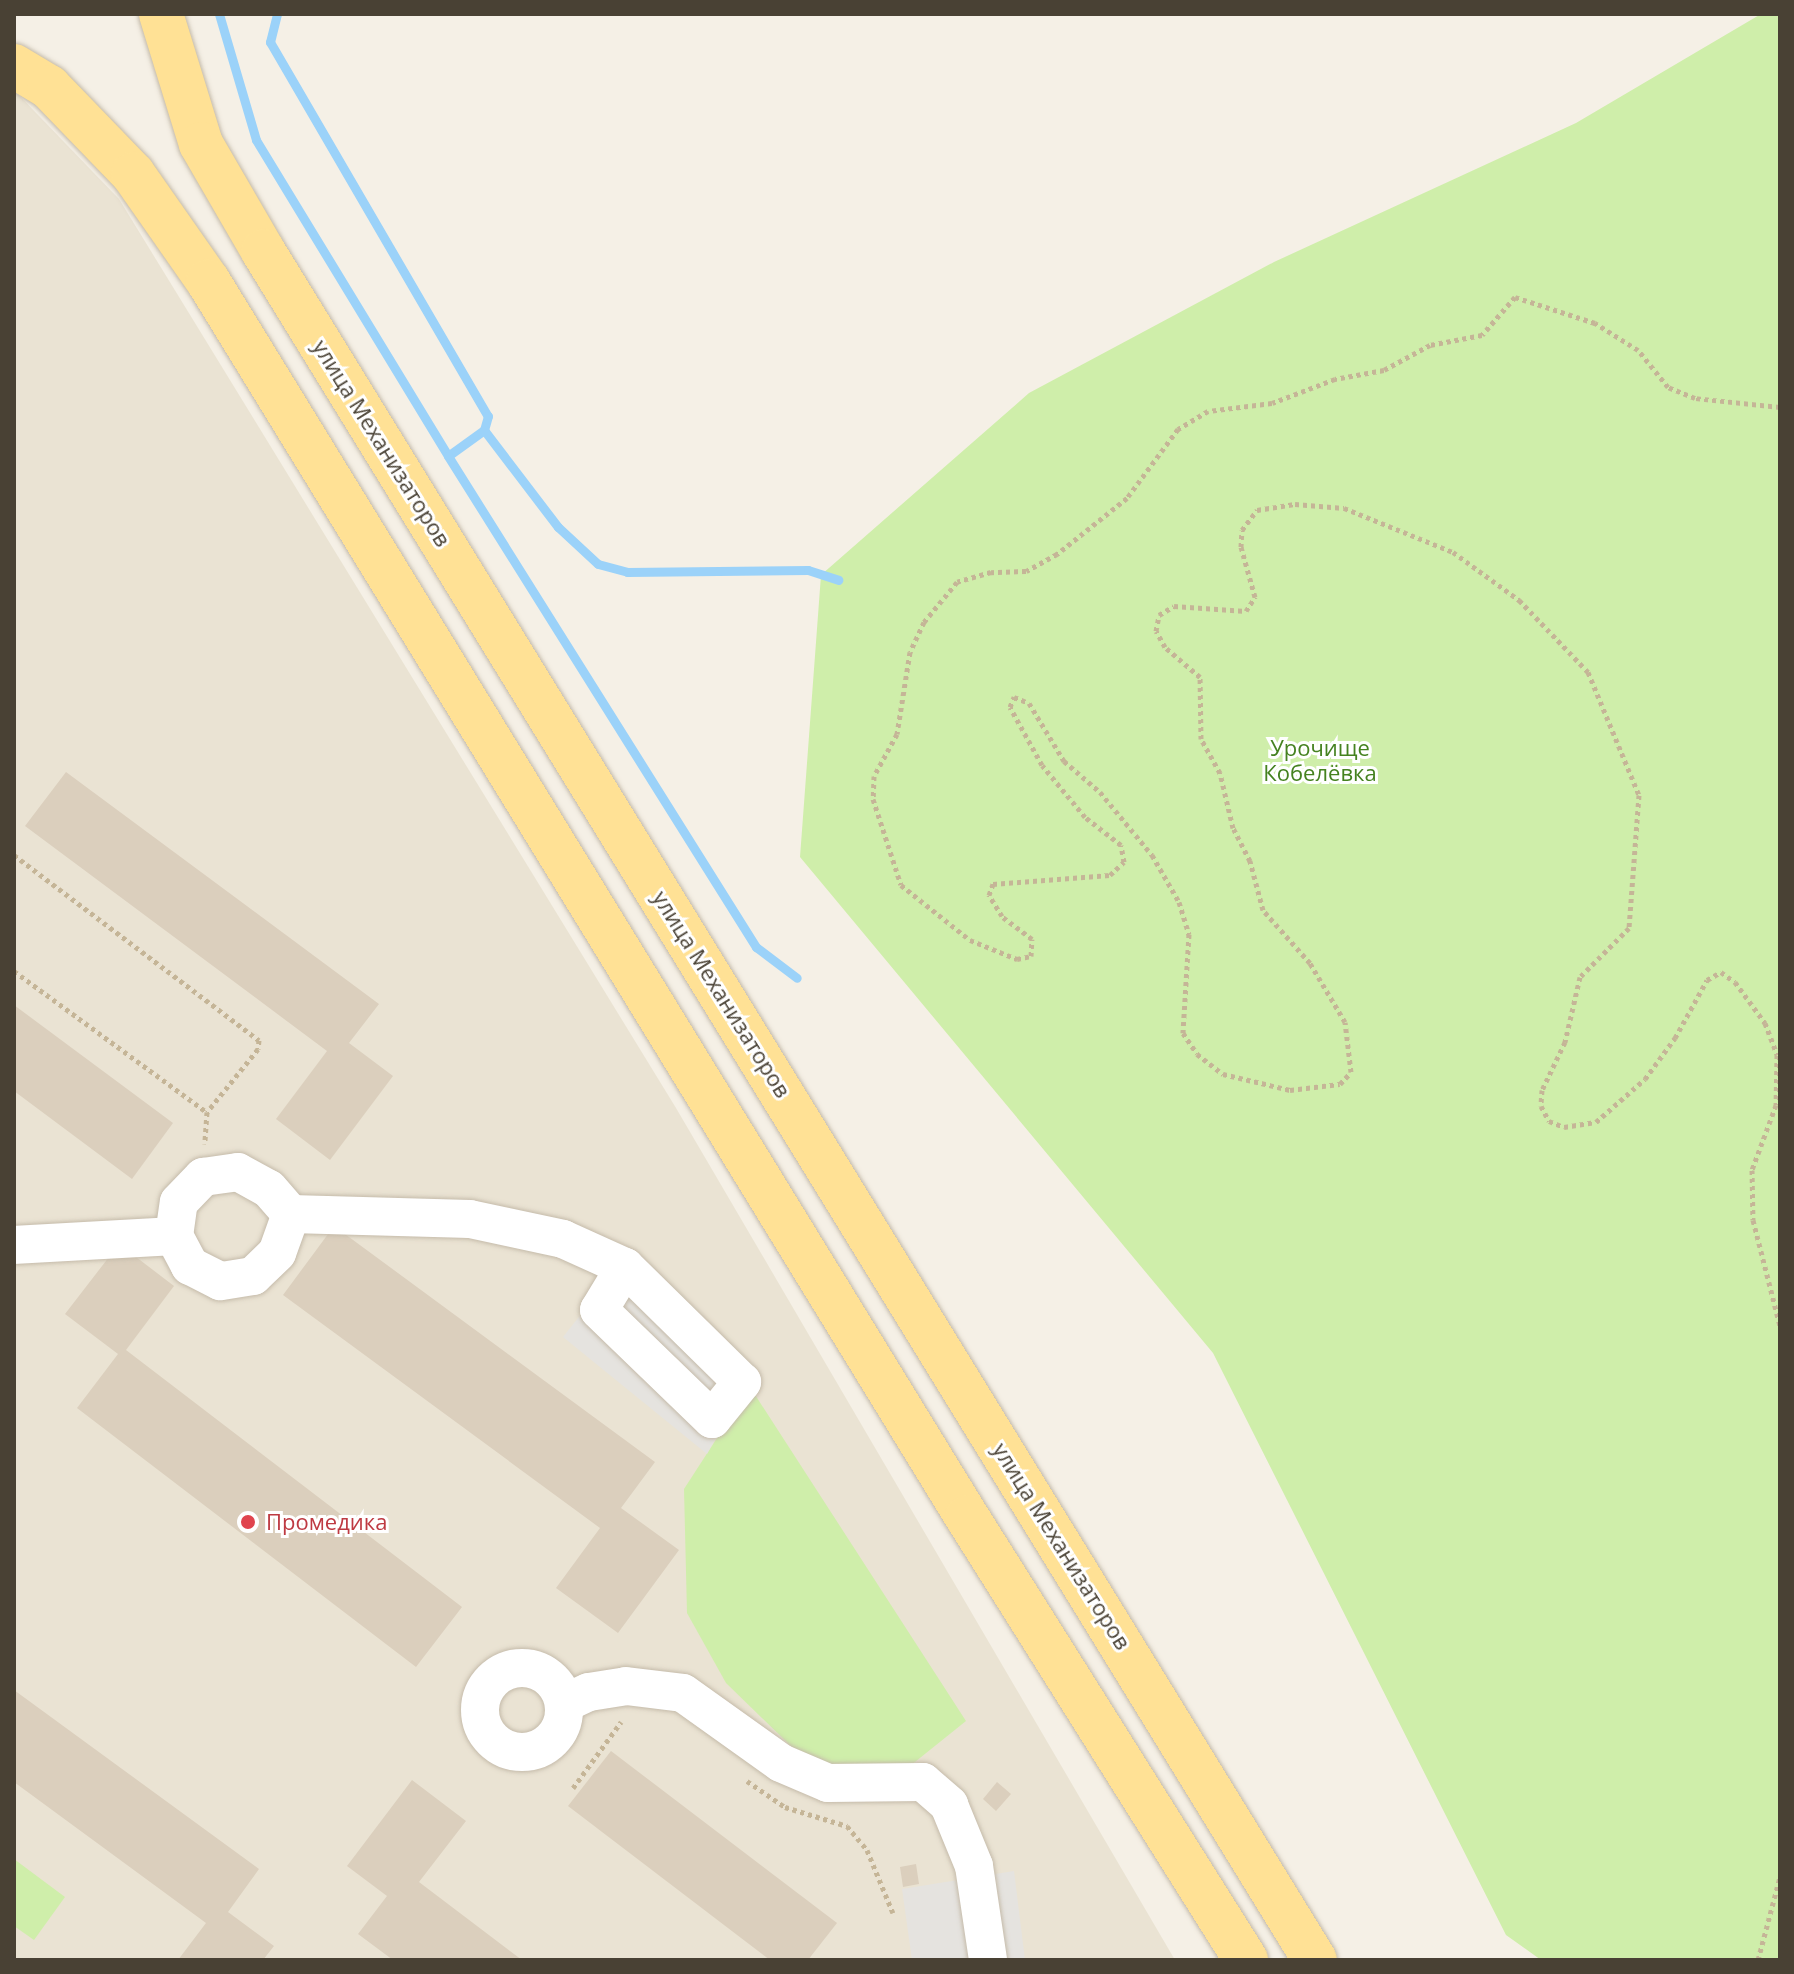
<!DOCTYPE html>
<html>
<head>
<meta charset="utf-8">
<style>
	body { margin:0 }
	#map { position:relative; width:1794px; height:1974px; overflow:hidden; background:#f5f0e6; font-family:"Open Sans",sans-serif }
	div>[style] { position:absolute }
	.residential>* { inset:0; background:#eae3d3 }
	.green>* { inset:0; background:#cfeeaa }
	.parking>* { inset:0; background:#e5e3df }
	.stream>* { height:9px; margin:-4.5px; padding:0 4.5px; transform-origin:4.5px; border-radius:4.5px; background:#9bd2f9 }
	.building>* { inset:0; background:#dbcfbd }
	.path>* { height:5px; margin-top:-2.5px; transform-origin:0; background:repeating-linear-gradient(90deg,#c5b597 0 4px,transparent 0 8px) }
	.roads { filter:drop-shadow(0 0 2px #c5bbaa) drop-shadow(0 0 2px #c5bbaa) }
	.minor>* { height:38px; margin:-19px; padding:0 19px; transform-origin:19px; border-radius:19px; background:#fff }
	.minor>.ring { margin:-19px; padding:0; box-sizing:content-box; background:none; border:38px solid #fff; border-radius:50% }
	.major>* { height:44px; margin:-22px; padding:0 22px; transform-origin:22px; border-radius:22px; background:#ffe195 }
	.dots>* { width:22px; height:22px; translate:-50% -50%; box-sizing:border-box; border:4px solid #fff; border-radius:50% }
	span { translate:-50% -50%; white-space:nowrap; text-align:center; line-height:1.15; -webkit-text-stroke:6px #fff; paint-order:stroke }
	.street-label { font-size:22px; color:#494134 }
	.park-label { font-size:22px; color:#458220 }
	.health-label { font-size:22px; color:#be3a42 }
	.left { translate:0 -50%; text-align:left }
	.frame { position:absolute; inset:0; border:16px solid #494134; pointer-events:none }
</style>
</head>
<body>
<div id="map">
	<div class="residential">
		<div style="clip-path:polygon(14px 90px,119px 199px,676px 1108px,1175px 1960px,14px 1960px)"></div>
	</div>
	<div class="green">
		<div style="clip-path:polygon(1761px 14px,1780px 14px,1780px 1960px,1541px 1960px,1506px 1935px,1213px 1353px,800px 857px,821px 575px,1029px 393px,1274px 262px,1576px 123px)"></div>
		<div style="clip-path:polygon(750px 1387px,966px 1721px,900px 1774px,855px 1774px,794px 1749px,726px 1683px,687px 1613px,684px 1489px)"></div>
		<div style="clip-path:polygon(14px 1859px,65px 1897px,34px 1940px,14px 1926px)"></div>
	</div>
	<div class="parking">
		<div style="clip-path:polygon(626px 1257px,750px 1378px,707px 1454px,563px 1337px)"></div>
		<div style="clip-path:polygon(1014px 1871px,1025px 1960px,912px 1960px,902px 1889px)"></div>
	</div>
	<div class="stream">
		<div style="left:219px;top:14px;width:131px;rotate:73.6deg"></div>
		<div style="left:256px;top:140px;width:370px;rotate:58.7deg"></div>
		<div style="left:277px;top:14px;width:29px;rotate:104deg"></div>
		<div style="left:270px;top:42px;width:433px;rotate:59.8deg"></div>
		<div style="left:488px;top:416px;width:15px;rotate:106deg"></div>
		<div style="left:484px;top:430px;width:44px;rotate:144.2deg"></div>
		<div style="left:448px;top:456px;width:580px;rotate:57.9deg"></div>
		<div style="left:756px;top:947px;width:51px;rotate:37.1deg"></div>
		<div style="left:484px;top:430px;width:122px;rotate:52.7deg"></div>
		<div style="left:558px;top:527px;width:54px;rotate:42.8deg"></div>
		<div style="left:598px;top:564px;width:30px;rotate:15deg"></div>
		<div style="left:627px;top:572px;width:181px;rotate:-0.6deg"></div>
		<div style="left:808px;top:570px;width:32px;rotate:18deg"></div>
	</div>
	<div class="building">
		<div style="clip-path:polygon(66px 772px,379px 1004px,349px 1043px,393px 1076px,330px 1160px,276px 1119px,327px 1051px,25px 826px)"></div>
		<div style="clip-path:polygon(14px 1005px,173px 1123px,132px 1179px,14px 1091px)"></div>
		<div style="clip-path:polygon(334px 1226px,655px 1462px,621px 1508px,679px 1550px,618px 1633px,556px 1588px,600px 1528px,283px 1295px)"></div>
		<div style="clip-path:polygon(119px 1244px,174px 1286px,126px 1350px,462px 1607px,416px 1667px,77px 1408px,118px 1354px,65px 1314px)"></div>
		<div style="clip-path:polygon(14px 1690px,259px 1869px,228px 1912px,274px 1946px,263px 1960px,178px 1960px,206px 1923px,14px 1782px)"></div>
		<div style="clip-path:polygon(611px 1751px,837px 1923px,808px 1960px,770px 1960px,568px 1806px)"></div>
		<div style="clip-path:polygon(412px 1780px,466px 1821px,419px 1882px,522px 1960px,393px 1960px,358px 1934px,387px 1896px,347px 1866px)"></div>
		<div style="clip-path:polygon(997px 1782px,1011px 1794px,996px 1811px,983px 1799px)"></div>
		<div style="clip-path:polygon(916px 1864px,919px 1884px,903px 1887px,900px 1867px)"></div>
	</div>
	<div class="path">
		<div style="left:1780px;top:407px;width:85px;rotate:-174deg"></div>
		<div style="left:1695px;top:398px;width:29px;rotate:-158deg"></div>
		<div style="left:1668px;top:387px;width:48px;rotate:-129deg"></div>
		<div style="left:1638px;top:350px;width:51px;rotate:-147.9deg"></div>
		<div style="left:1595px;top:323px;width:84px;rotate:-162deg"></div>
		<div style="left:1515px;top:297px;width:50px;rotate:131deg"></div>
		<div style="left:1482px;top:335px;width:53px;rotate:169.1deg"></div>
		<div style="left:1430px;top:345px;width:52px;rotate:151.5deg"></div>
		<div style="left:1384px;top:370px;width:50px;rotate:169.6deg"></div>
		<div style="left:1335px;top:379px;width:67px;rotate:159.1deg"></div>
		<div style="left:1272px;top:403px;width:64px;rotate:172.9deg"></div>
		<div style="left:1208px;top:411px;width:35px;rotate:149deg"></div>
		<div style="left:1178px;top:429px;width:86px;rotate:126.5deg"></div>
		<div style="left:1127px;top:498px;width:90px;rotate:141.3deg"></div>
		<div style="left:1057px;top:554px;width:35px;rotate:151deg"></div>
		<div style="left:1026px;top:571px;width:35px;rotate:178deg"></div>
		<div style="left:991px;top:572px;width:35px;rotate:164deg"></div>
		<div style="left:957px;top:582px;width:52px;rotate:129.5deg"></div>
		<div style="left:924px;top:622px;width:33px;rotate:115deg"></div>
		<div style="left:910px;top:652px;width:83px;rotate:99deg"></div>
		<div style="left:897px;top:734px;width:48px;rotate:118.7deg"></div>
		<div style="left:874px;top:776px;width:23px;rotate:92deg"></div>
		<div style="left:873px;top:799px;width:90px;rotate:72deg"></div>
		<div style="left:901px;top:885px;width:88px;rotate:38.6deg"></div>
		<div style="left:970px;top:940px;width:51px;rotate:22deg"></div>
		<div style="left:1017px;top:959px;width:14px;rotate:-12deg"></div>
		<div style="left:1031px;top:956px;width:17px;rotate:-87deg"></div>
		<div style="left:1032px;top:939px;width:38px;rotate:-143deg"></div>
		<div style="left:1002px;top:916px;width:25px;rotate:-122deg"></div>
		<div style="left:989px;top:895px;width:12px;rotate:-70deg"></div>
		<div style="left:993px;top:884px;width:117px;rotate:-4.4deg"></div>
		<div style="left:1110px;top:875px;width:19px;rotate:-43deg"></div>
		<div style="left:1124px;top:862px;width:17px;rotate:-100deg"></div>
		<div style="left:1121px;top:845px;width:46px;rotate:-142.1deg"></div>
		<div style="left:1085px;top:817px;width:67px;rotate:-129.6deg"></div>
		<div style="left:1042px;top:765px;width:66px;rotate:-118.9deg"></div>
		<div style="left:1010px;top:707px;width:11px;rotate:-68deg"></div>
		<div style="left:1014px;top:697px;width:16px;rotate:22deg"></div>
		<div style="left:1029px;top:703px;width:68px;rotate:58.9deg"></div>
		<div style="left:1064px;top:761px;width:48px;rotate:40.7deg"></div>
		<div style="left:1100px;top:792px;width:82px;rotate:50.5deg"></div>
		<div style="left:1152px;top:855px;width:54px;rotate:60.1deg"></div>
		<div style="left:1179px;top:902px;width:34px;rotate:73deg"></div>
		<div style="left:1189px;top:934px;width:99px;rotate:93.5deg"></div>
		<div style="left:1183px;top:1033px;width:25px;rotate:56deg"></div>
		<div style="left:1197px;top:1054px;width:33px;rotate:38deg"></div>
		<div style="left:1223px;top:1074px;width:69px;rotate:13.4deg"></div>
		<div style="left:1290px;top:1090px;width:50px;rotate:-6.8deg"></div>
		<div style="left:1340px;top:1084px;width:16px;rotate:-47deg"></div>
		<div style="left:1351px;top:1072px;width:50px;rotate:-96.8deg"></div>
		<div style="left:1345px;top:1022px;width:69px;rotate:-120.7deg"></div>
		<div style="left:1310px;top:963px;width:71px;rotate:-131.6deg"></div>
		<div style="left:1263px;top:910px;width:51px;rotate:-104.9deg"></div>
		<div style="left:1250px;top:861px;width:37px;rotate:-117deg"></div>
		<div style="left:1233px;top:828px;width:57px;rotate:-103.3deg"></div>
		<div style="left:1220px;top:773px;width:39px;rotate:-119deg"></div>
		<div style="left:1201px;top:739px;width:62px;rotate:-90.9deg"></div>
		<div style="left:1200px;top:677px;width:46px;rotate:-139.4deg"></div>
		<div style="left:1165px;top:647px;width:18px;rotate:-119deg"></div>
		<div style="left:1156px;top:631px;width:16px;rotate:-79deg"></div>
		<div style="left:1159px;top:615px;width:17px;rotate:-31deg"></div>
		<div style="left:1174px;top:606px;width:72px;rotate:4deg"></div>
		<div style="left:1246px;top:611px;width:17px;rotate:-57deg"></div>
		<div style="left:1255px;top:597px;width:52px;rotate:-105.6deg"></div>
		<div style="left:1241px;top:547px;width:17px;rotate:-87deg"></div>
		<div style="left:1242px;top:530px;width:25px;rotate:-53deg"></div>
		<div style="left:1257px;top:510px;width:38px;rotate:-9deg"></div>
		<div style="left:1295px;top:504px;width:49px;rotate:4.7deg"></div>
		<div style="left:1344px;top:508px;width:118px;rotate:22deg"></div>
		<div style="left:1453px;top:552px;width:82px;rotate:36deg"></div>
		<div style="left:1519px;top:600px;width:100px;rotate:46.2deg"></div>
		<div style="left:1588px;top:672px;width:133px;rotate:67.5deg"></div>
		<div style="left:1639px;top:795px;width:133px;rotate:94.3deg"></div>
		<div style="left:1629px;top:928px;width:69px;rotate:135deg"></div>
		<div style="left:1580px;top:977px;width:67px;rotate:103deg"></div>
		<div style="left:1565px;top:1042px;width:53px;rotate:115.6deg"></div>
		<div style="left:1542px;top:1090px;width:16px;rotate:94deg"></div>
		<div style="left:1541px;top:1106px;width:17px;rotate:62deg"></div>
		<div style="left:1549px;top:1121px;width:16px;rotate:22deg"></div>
		<div style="left:1564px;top:1127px;width:32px;rotate:-9deg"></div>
		<div style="left:1596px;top:1122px;width:65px;rotate:-41.3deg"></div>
		<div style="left:1645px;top:1079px;width:51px;rotate:-53.8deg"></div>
		<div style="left:1675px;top:1038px;width:66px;rotate:-61.1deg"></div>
		<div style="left:1707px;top:980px;width:16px;rotate:-30deg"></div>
		<div style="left:1721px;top:972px;width:17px;rotate:36deg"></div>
		<div style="left:1735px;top:982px;width:51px;rotate:53.8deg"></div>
		<div style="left:1765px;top:1023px;width:34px;rotate:69deg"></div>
		<div style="left:1777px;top:1055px;width:50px;rotate:91.1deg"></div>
		<div style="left:1776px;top:1105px;width:69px;rotate:110.3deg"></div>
		<div style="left:1752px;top:1170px;width:50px;rotate:88.9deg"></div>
		<div style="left:1753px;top:1220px;width:109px;rotate:75.7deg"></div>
		<div style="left:14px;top:855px;width:307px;rotate:37.1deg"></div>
		<div style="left:259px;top:1040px;width:9px;rotate:96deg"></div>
		<div style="left:258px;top:1049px;width:81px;rotate:129deg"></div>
		<div style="left:207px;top:1112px;width:32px;rotate:94deg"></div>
		<div style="left:14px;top:971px;width:239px;rotate:36.2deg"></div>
		<div style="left:747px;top:1781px;width:46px;rotate:34.4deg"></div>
		<div style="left:785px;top:1807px;width:65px;rotate:17deg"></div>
		<div style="left:847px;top:1826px;width:31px;rotate:50deg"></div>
		<div style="left:867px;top:1850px;width:68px;rotate:67.6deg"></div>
		<div style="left:573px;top:1788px;width:82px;rotate:-54deg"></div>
		<div style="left:1758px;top:1960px;width:86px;rotate:-75.2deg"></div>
	</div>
	<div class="roads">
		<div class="minor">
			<div style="left:238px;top:1172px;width:35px;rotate:29deg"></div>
			<div style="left:269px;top:1189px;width:33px;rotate:49deg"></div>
			<div style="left:291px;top:1214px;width:41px;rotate:109.7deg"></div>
			<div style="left:277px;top:1253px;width:33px;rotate:136deg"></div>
			<div style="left:253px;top:1276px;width:33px;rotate:171deg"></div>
			<div style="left:220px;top:1281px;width:34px;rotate:-153deg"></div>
			<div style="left:190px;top:1266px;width:34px;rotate:-118deg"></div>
			<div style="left:174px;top:1236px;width:34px;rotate:-82deg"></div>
			<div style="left:179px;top:1202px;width:35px;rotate:-46deg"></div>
			<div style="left:203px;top:1177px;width:35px;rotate:-8deg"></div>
			<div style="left:291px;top:1214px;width:179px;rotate:1.6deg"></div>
			<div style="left:470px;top:1219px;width:95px;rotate:12.1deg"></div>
			<div style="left:563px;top:1239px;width:68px;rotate:24.3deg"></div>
			<div style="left:625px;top:1267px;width:50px;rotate:121.2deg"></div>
			<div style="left:599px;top:1310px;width:157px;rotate:44deg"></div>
			<div style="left:712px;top:1419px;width:48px;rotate:-51deg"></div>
			<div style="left:742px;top:1382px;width:164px;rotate:-135.5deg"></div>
			<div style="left:14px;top:1245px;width:160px;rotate:-3.2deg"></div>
			<div class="ring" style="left:480px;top:1668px;width:46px;height:46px"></div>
			<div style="left:565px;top:1703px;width:26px;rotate:-25deg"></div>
			<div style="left:589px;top:1692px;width:37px;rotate:-9deg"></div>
			<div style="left:626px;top:1686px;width:57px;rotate:7deg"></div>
			<div style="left:683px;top:1693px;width:120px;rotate:35.5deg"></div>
			<div style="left:781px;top:1763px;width:51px;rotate:23.1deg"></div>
			<div style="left:828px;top:1783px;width:95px;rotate:-0.6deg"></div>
			<div style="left:923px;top:1782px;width:35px;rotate:41deg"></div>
			<div style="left:949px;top:1805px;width:66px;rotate:67.7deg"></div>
			<div style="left:974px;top:1866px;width:95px;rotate:81.5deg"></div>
		</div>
		<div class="major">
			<div style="left:161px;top:14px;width:136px;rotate:72.9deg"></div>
			<div style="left:201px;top:144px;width:124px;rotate:59.9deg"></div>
			<div style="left:263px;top:251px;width:2007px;rotate:58.39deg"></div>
			<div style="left:14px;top:66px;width:41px;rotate:31deg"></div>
			<div style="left:49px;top:87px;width:121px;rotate:46deg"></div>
			<div style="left:133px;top:174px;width:131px;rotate:55deg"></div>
			<div style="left:208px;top:281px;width:1450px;rotate:58.45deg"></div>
			<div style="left:967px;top:1517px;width:524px;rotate:57.8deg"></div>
		</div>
	</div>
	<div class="dots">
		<div style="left:248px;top:1522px;background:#e0444e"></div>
	</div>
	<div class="street-label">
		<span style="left:382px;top:443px;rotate:58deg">улица Механизаторов</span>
		<span style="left:722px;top:994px;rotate:58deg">улица Механизаторов</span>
		<span style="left:1062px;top:1546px;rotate:58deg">улица Механизаторов</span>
	</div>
	<div class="park-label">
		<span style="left:1320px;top:760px">Урочище<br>Кобелёвка</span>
	</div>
	<div class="health-label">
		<span class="left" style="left:266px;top:1522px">Промедика</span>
	</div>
	<div class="frame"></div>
</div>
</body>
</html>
